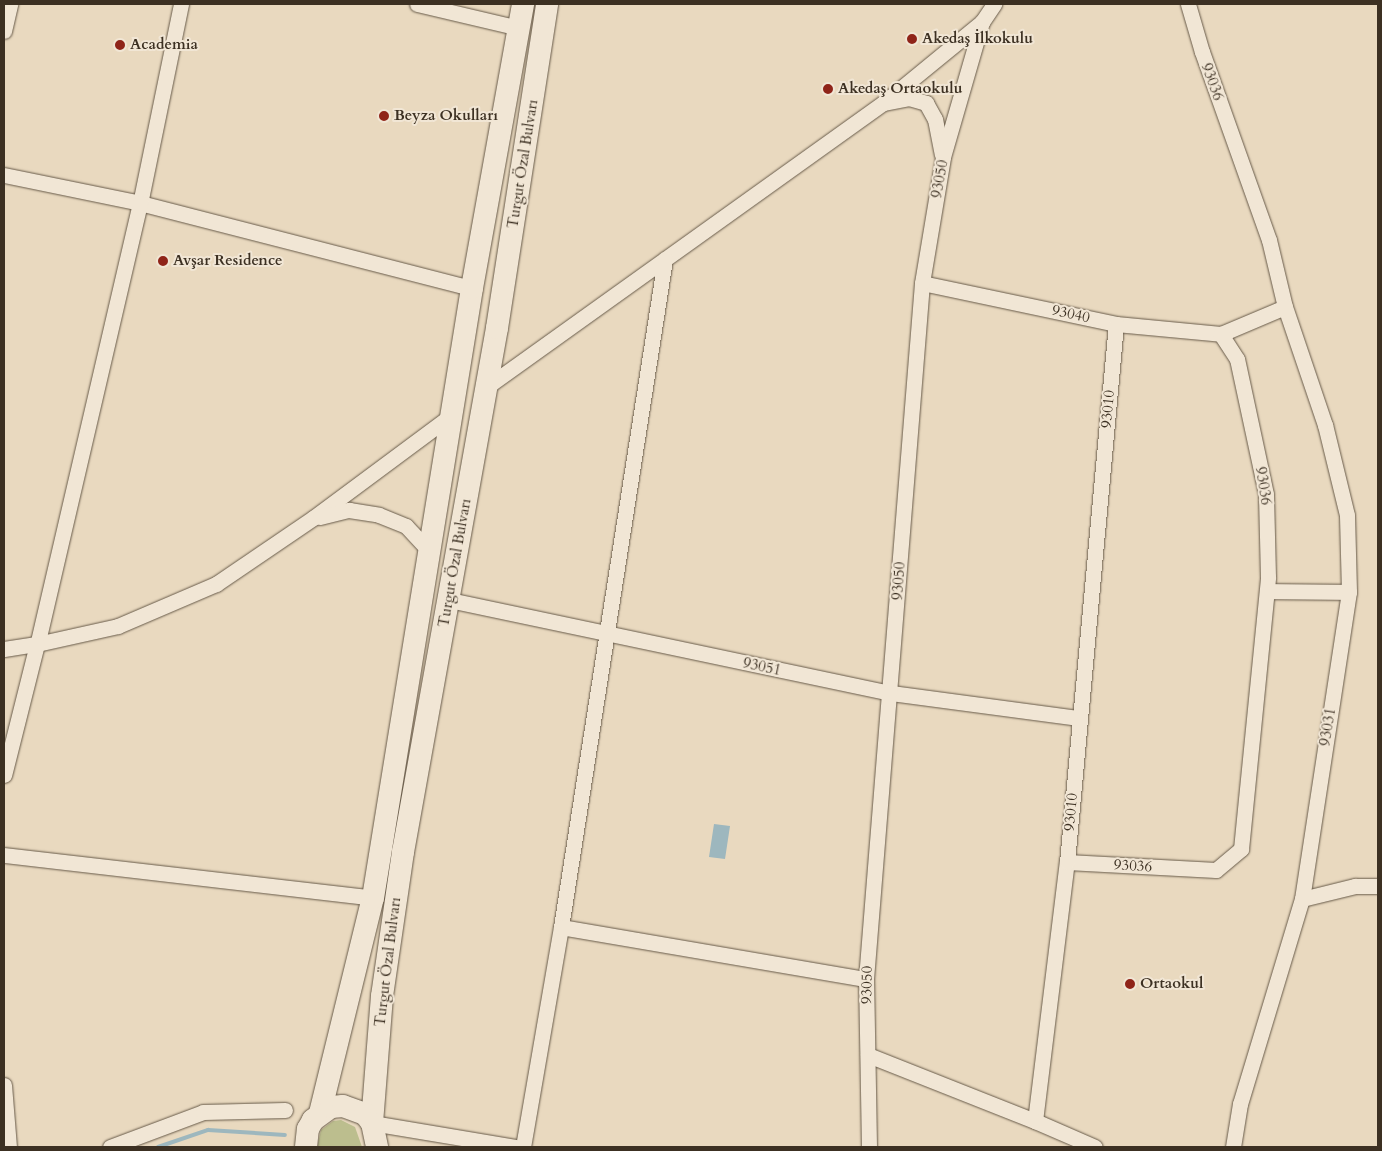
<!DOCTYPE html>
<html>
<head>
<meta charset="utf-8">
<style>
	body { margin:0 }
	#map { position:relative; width:1382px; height:1151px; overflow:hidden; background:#e9d9bf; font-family:Cardo,serif }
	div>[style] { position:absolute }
	.green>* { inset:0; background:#bcbe8e }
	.water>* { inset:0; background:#9db7be }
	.stream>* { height:4px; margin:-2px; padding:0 2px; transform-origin:2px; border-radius:2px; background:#9db7be }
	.roads { filter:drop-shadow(0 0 1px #675a49) drop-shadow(0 0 1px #675a49) }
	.minor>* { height:15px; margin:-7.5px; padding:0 7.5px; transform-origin:7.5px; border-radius:7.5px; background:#f1e6d5 }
	.secondary>* { height:22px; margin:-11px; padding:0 11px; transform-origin:11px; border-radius:11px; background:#f1e6d5 }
	.dots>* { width:14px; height:14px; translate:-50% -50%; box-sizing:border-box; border:2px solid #f1e6d5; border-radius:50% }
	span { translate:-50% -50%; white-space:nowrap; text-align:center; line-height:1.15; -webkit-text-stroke:4px #f1e6d5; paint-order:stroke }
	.poi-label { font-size:15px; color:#3c3022; font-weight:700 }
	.left { translate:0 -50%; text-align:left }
	.street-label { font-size:15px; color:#3c3022 }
	.frame { position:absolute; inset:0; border:5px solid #3c3022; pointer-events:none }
</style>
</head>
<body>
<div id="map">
	<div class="green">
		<div style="clip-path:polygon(341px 1120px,355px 1127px,362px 1147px,317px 1147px,321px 1130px,333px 1121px)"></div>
	</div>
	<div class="water">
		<div style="clip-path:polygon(714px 824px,730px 826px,725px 859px,709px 857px)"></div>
	</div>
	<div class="stream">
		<div style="left:158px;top:1147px;width:53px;rotate:-18.8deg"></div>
		<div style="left:208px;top:1130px;width:77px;rotate:3.7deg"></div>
	</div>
	<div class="roads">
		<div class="minor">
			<div style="left:181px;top:4px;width:203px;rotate:101.6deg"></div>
			<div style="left:140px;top:203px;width:343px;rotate:14.4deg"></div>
			<div style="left:417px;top:4px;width:105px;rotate:13.2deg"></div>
			<div style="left:4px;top:31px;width:28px;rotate:-77deg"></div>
			<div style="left:884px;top:103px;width:25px;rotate:-11deg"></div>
			<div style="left:909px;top:98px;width:18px;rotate:16deg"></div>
			<div style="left:926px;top:103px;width:18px;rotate:61deg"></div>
			<div style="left:935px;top:119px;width:36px;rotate:79deg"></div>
			<div style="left:4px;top:175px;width:139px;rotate:11.6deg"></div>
			<div style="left:140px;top:203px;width:453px;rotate:103.1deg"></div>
			<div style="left:37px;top:644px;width:83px;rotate:-12.5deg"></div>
			<div style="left:118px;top:626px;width:107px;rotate:-23.2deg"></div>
			<div style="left:216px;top:584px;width:117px;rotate:-34.2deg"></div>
			<div style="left:313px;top:518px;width:174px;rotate:-36.6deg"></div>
			<div style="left:922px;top:283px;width:198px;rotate:11.9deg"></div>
			<div style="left:1116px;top:324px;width:105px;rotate:5.4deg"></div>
			<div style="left:1221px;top:334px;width:69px;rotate:-22.9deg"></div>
			<div style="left:1285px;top:307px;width:69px;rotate:-103.4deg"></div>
			<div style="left:1269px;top:240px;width:200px;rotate:-109.6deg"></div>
			<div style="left:1202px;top:52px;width:50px;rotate:-106.3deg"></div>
			<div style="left:485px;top:388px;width:490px;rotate:-35.6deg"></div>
			<div style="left:883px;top:103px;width:128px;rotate:-39.3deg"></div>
			<div style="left:982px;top:22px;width:22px;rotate:-56deg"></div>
			<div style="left:320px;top:517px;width:30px;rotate:-14deg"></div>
			<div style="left:349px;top:510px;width:30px;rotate:9deg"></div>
			<div style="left:379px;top:515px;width:29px;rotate:22deg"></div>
			<div style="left:406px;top:526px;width:35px;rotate:47deg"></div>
			<div style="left:1267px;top:591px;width:82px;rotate:0.7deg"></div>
			<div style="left:449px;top:600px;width:452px;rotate:11.9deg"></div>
			<div style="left:891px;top:693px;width:190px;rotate:7.6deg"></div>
			<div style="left:4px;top:649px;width:33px;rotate:-9deg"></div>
			<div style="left:37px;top:644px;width:135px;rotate:104.1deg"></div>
			<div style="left:4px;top:855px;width:371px;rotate:6.6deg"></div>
			<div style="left:1067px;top:862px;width:149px;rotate:3.1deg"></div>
			<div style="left:1216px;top:870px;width:33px;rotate:-40deg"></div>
			<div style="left:1241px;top:849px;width:273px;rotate:-84.3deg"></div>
			<div style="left:1268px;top:577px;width:83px;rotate:-91.4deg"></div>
			<div style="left:1266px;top:494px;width:138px;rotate:-102.1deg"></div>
			<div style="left:1237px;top:359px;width:30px;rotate:-123deg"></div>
			<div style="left:1302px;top:899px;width:55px;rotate:-13.8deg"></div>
			<div style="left:1355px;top:886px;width:23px"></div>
			<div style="left:561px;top:927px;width:676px;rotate:-81.15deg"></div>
			<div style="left:868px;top:1055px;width:180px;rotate:21.6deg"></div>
			<div style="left:1035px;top:1121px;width:261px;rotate:-83deg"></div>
			<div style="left:1067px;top:862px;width:540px;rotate:-84.8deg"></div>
			<div style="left:4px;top:1085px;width:62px;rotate:85.4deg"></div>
			<div style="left:1035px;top:1121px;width:65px;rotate:23.4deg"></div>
			<div style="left:372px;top:1123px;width:145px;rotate:9.5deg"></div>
			<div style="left:110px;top:1147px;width:99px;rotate:-20.6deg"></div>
			<div style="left:203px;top:1112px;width:82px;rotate:-1.4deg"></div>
			<div style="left:523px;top:1147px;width:223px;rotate:-80.2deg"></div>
			<div style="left:561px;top:927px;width:309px;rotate:9.7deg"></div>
			<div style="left:869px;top:1147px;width:168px;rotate:-91deg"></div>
			<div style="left:866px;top:979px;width:698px;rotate:-85.4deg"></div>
			<div style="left:922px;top:283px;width:128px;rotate:-80.5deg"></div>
			<div style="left:943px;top:157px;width:141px;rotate:-73.9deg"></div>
			<div style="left:1233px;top:1147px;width:44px;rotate:-80.8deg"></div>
			<div style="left:1240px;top:1104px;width:214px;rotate:-73.2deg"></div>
			<div style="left:1302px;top:899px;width:311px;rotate:-81.3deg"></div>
			<div style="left:1349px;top:592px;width:77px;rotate:-91.5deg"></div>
			<div style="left:1347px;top:515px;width:93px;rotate:-103.7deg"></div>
			<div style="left:1325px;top:425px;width:125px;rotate:-108.7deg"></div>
		</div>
		<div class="secondary">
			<div style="left:320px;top:1113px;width:221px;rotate:-76.2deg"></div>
			<div style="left:373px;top:898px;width:618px;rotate:-80.78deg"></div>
			<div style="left:472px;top:288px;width:289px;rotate:-79.8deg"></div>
			<div style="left:372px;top:1123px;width:127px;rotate:-85.5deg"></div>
			<div style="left:382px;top:996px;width:146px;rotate:-81.7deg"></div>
			<div style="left:403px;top:852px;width:532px;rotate:-79.83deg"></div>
			<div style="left:497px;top:328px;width:328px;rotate:-81.2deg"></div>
			<div style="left:306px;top:1147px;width:18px;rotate:-84deg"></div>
			<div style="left:308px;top:1129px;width:10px;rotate:-61deg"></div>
			<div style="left:313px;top:1120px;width:22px;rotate:-36deg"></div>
			<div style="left:331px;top:1107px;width:12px;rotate:-5deg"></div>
			<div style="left:343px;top:1106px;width:23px;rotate:20deg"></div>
			<div style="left:365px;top:1114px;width:11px;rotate:52deg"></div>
			<div style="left:372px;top:1123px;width:25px;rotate:78deg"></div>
		</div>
	</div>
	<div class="dots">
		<div style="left:912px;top:39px;background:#8f2418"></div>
		<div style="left:120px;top:45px;background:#8f2418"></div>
		<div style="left:828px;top:89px;background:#8f2418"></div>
		<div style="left:384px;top:116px;background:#8f2418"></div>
		<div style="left:163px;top:261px;background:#8f2418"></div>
		<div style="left:1130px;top:984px;background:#8f2418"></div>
	</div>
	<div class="poi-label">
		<span class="left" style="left:922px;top:39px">Akedaş İlkokulu</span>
		<span class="left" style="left:130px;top:45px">Academia</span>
		<span class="left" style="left:838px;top:89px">Akedaş Ortaokulu</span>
		<span class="left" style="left:394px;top:116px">Beyza Okulları</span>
		<span class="left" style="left:173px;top:261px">Avşar Residence</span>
		<span class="left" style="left:1140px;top:984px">Ortaokul</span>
	</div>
	<div class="street-label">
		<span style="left:1212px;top:82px;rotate:70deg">93036</span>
		<span style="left:523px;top:164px;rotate:-81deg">Turgut Özal Bulvarı</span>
		<span style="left:940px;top:179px;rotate:-80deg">93050</span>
		<span style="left:1071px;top:314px;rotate:12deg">93040</span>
		<span style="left:1108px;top:409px;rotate:-85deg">93010</span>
		<span style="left:1263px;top:486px;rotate:81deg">93036</span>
		<span style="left:455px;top:563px;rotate:-80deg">Turgut Özal Bulvarı</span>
		<span style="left:899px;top:581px;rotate:-86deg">93050</span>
		<span style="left:762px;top:667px;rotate:12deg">93051</span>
		<span style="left:1328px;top:727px;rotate:-81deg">93031</span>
		<span style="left:1071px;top:812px;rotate:-85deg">93010</span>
		<span style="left:1133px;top:866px;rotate:3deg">93036</span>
		<span style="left:388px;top:962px;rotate:-83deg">Turgut Özal Bulvarı</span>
		<span style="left:867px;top:985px;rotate:-89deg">93050</span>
	</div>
	<div class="frame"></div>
</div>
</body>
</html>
